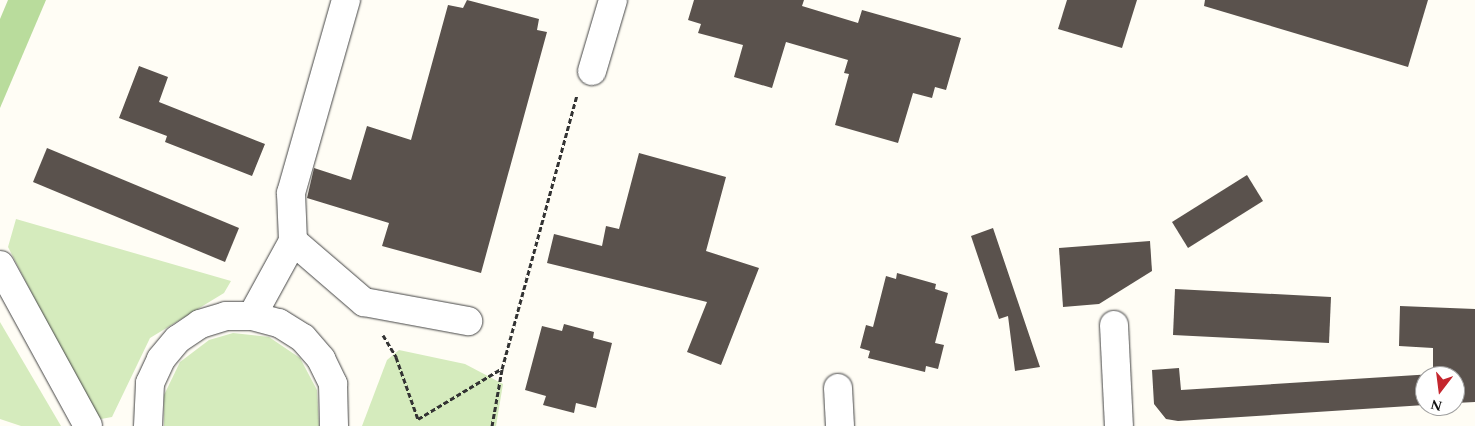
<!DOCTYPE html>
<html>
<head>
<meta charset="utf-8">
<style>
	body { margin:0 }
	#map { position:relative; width:1475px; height:426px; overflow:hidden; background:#fffdf5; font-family:Spectral,serif }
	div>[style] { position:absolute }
	.green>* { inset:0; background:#d5ebbd }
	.forest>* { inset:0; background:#b9dc9c }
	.building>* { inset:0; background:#5a524d }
	.path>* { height:3px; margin-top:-1.5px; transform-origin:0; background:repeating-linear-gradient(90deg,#333 0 5px,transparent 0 7.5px) }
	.roads { filter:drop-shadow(0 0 1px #444) drop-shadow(0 0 1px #444) }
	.minor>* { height:28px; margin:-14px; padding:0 14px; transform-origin:14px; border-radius:14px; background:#fff }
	span { translate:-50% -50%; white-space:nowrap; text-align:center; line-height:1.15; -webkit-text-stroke:5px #fff; paint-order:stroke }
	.north { position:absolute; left:1415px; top:366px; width:50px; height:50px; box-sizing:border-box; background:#fff; border:1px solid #a0a0a0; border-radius:50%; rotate:195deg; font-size:14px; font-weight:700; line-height:20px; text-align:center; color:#111 }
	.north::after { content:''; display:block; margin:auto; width:18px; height:22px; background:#c4262e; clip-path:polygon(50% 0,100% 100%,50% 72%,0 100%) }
</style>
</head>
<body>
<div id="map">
	<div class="green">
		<div style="clip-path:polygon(16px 219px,231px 281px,224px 293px,150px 338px,112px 417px,101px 419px,91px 408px,8px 247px)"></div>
		<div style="clip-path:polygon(0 322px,61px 426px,21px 426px,0 419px)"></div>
		<div style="clip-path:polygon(233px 333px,269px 337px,300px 358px,317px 390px,319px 426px,164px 426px,164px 395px,180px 362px,209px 340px)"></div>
		<div style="clip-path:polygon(399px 350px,465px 364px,503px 384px,496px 426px,362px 426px,387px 360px)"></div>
	</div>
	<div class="forest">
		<div style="clip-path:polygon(8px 0,46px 0,0 108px,0 19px)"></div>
	</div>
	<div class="building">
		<div style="clip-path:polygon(467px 0,539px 19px,537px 30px,547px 32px,481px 273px,382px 246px,389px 223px,307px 198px,314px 168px,351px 180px,367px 126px,411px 140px,448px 5px,463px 8px)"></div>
		<div style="clip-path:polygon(694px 0,804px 0,802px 6px,858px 23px,862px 10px,961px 38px,946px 90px,935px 87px,932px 98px,913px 93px,898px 143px,835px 125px,849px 74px,844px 73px,848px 60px,786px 42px,772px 88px,734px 77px,743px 45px,698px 33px,701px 24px,688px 20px)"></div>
		<div style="clip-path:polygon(1067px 0,1137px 0,1122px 48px,1058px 29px)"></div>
		<div style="clip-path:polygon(1205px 0,1428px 0,1408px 67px,1204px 6px)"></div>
		<div style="clip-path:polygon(139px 66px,168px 77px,159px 102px,265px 144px,252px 176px,165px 142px,167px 136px,119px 118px)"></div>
		<div style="clip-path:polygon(47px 148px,239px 228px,225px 262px,33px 182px)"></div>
		<div style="clip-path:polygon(639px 153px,726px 177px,706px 251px,759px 268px,721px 365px,687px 352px,707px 302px,547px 263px,554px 234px,602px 246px,606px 226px,619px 229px)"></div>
		<div style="clip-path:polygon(1247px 175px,1263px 201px,1188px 248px,1172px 222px)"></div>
		<div style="clip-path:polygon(993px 228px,1017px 299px,1040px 367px,1015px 371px,1008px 316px,999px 319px,971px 236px)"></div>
		<div style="clip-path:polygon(1150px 241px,1152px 271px,1099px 304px,1063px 307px,1059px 248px)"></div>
		<div style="clip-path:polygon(897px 273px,936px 284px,935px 289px,948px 293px,935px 343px,944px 345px,938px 369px,926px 366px,925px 372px,868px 358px,870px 351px,860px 348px,866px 325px,873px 327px,886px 276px,896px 279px)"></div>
		<div style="clip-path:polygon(1175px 289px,1331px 297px,1329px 343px,1173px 335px)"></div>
		<div style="clip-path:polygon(1400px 306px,1475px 309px,1475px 402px,1455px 403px,1455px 376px,1425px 376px,1425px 405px,1178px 421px,1166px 419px,1154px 404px,1152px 370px,1179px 368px,1181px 390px,1433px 374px,1433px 348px,1399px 346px)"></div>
		<div style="clip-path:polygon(564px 324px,594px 332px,593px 338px,612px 343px,596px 408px,576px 403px,574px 413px,543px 405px,546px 396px,525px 390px,542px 326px,562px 331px)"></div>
	</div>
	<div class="path">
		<div style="left:383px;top:335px;width:26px;rotate:59deg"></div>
		<div style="left:396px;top:357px;width:66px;rotate:70.5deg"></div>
		<div style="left:418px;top:419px;width:97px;rotate:-31.1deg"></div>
		<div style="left:492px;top:426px;width:58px;rotate:-80deg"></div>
		<div style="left:502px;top:369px;width:284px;rotate:-74.7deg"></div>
	</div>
	<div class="roads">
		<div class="minor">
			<div style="left:592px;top:71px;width:74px;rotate:-73.5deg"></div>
			<div style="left:293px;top:241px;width:94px;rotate:40.7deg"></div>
			<div style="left:364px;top:302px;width:106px;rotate:10.4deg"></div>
			<div style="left:0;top:265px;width:183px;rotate:61.3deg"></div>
			<div style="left:252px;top:316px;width:85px;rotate:-61.3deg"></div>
			<div style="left:293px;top:241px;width:48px;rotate:-92.4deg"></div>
			<div style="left:291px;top:193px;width:201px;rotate:-74.1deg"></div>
			<div style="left:1114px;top:325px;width:101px;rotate:87.2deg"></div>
			<div style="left:838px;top:388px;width:38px;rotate:87deg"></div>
			<div style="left:148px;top:426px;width:43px;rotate:-87.3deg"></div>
			<div style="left:150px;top:383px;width:26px;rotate:-65deg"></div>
			<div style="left:161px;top:359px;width:26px;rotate:-50deg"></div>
			<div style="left:178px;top:339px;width:27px;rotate:-34deg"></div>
			<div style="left:200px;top:324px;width:27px;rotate:-17deg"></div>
			<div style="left:226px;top:316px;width:26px"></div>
			<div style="left:252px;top:316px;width:28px;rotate:15deg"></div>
			<div style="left:279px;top:323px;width:28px;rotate:32deg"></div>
			<div style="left:303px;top:338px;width:28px;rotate:49deg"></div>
			<div style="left:321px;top:359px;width:28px;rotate:64deg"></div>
			<div style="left:333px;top:384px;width:42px;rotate:88.6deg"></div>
		</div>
	</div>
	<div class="north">N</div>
</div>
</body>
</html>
